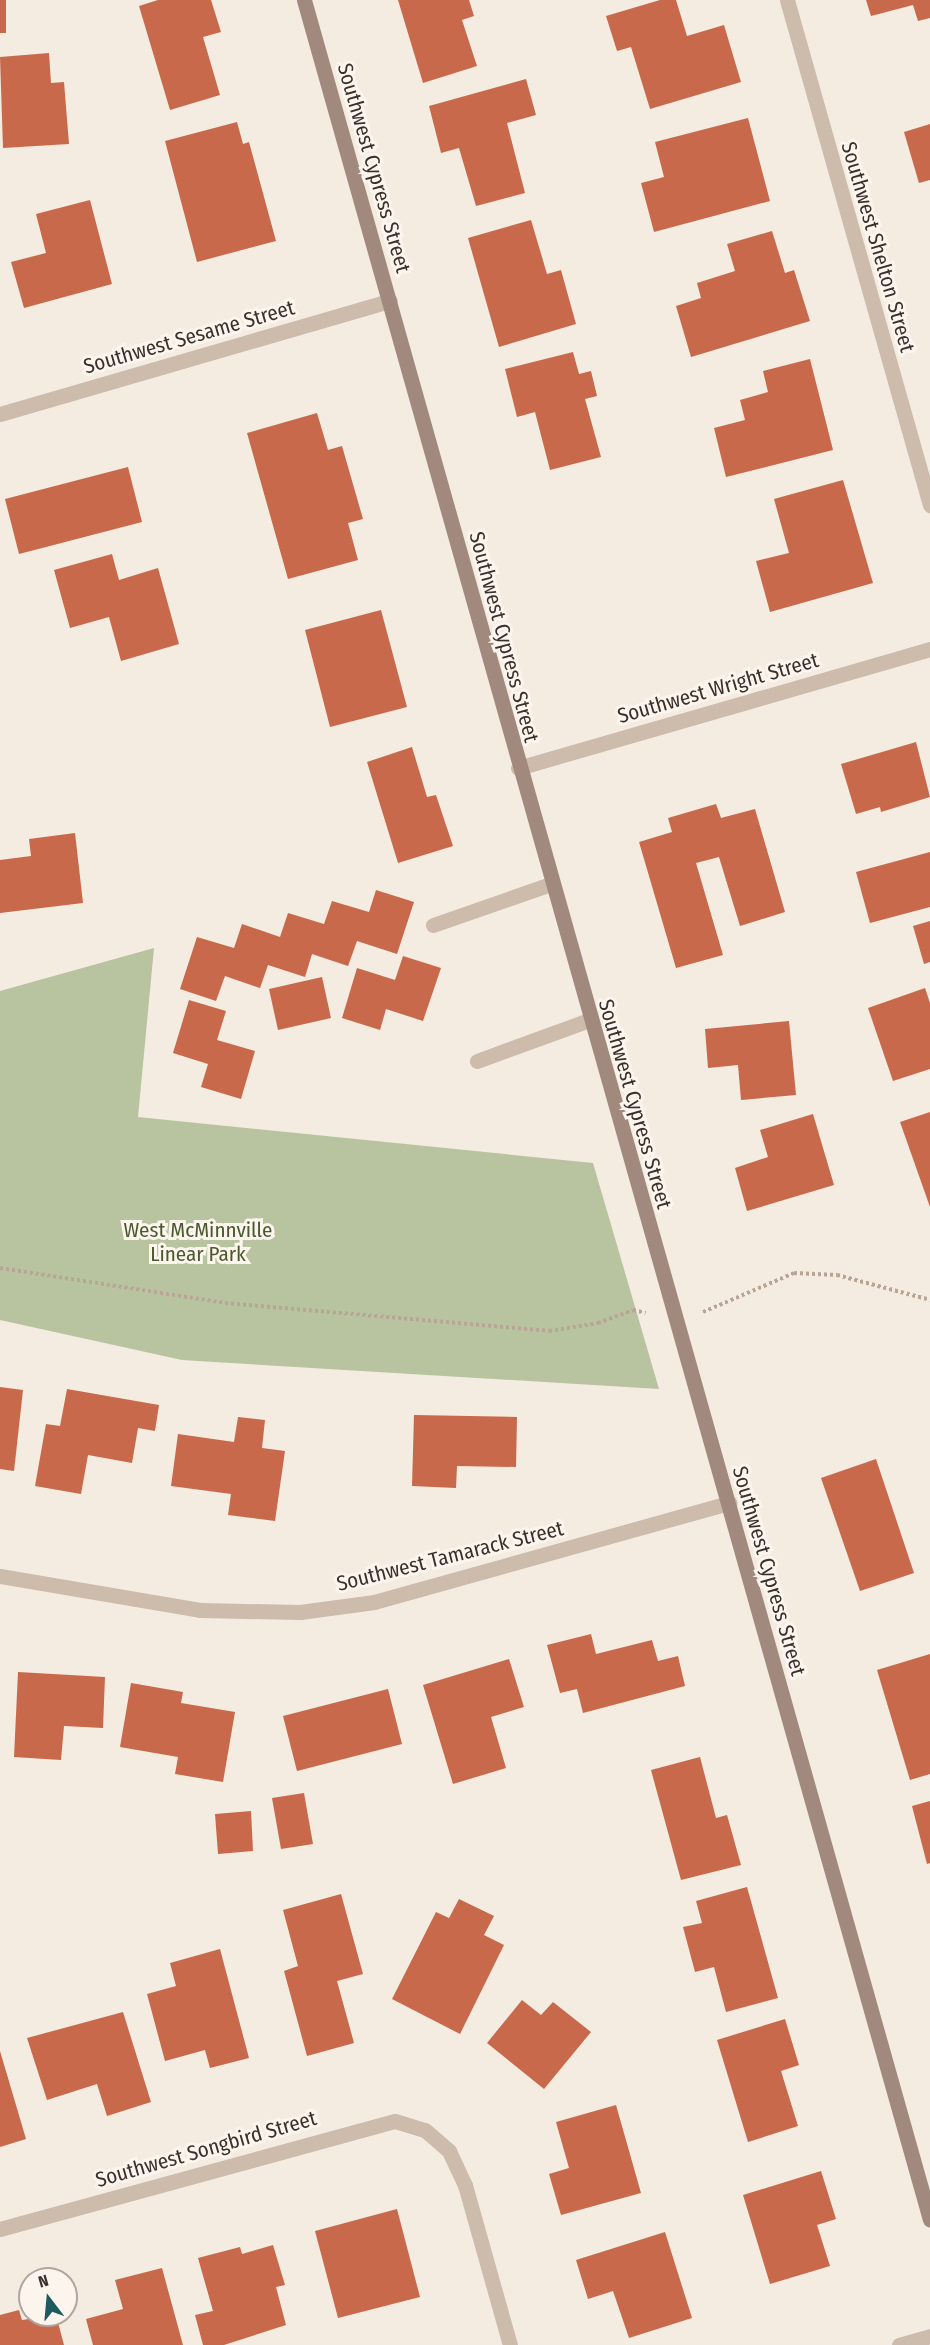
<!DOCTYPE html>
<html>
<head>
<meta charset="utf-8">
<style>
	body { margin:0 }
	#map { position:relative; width:930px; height:2345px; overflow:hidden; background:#f4ebe1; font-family:"Fira Sans Condensed",sans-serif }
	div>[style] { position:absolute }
	.green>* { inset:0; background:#b8c4a0 }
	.building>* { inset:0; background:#c8694b }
	.path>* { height:4px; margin-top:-2px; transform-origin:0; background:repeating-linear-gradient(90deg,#b9a596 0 3px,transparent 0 6px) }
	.service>* { height:15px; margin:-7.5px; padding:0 7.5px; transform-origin:7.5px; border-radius:7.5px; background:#cdbbac }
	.minor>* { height:15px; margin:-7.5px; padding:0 7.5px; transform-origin:7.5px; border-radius:7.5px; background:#cdbbac }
	.secondary>* { height:15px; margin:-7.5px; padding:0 7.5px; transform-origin:7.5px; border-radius:7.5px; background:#a18a7d }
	span { translate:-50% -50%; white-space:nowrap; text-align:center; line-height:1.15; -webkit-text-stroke:6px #fbf5ee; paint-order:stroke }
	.street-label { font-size:21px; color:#3b302b }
	.park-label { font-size:21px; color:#4a5a2e }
	.north { position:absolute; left:18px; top:2267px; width:60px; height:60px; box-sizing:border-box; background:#fbf5ee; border:2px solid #aea6a0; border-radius:50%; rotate:344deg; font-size:16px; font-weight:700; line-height:24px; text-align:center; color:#3b302b }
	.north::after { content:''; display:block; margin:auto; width:21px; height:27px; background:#1f5a5e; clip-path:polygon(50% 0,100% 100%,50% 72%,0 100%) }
</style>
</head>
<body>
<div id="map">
	<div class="green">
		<div style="clip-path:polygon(154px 948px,138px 1117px,593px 1163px,659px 1389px,182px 1360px,0 1320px,0 991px)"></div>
	</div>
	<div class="building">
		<div style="clip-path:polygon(0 0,6px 0,6px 33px,0 33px)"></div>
		<div style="clip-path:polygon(158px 0,211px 0,221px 32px,203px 37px,220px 95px,170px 110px,139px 6px)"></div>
		<div style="clip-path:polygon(398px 0,469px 0,474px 16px,462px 20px,477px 66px,423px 83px)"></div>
		<div style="clip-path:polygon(660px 0,676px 0,687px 36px,724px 25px,741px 82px,650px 109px,631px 47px,617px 51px,606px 16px)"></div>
		<div style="clip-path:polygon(866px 0,930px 0,930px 18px,918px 21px,913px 5px,871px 16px)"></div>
		<div style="clip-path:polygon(49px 53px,51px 83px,64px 82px,69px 144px,3px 148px,0 57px)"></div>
		<div style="clip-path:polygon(526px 79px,536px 115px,507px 123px,525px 193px,476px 206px,459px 148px,441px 153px,429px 106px)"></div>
		<div style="clip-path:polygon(748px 118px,770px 201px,654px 232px,641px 183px,664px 177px,655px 142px)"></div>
		<div style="clip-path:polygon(237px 122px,243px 144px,249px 142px,276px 241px,197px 262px,165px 141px)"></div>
		<div style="clip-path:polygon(930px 124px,930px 180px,919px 183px,904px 132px)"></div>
		<div style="clip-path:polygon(90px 200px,112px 284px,24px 308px,11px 262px,46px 253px,36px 214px)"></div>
		<div style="clip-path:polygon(531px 220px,547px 274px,561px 270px,576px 324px,499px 347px,468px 238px)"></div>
		<div style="clip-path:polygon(772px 231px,785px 273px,794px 270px,810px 321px,691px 357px,676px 306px,701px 298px,697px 283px,735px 271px,727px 244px)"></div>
		<div style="clip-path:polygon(573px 352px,579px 374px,591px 371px,597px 396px,585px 399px,601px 457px,550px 470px,535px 412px,517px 417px,505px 369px)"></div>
		<div style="clip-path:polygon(810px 359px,833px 450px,726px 477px,714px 428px,745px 420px,740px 400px,768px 392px,763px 371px)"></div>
		<div style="clip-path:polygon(317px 413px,328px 450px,342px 446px,363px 519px,348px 523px,358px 560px,288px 579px,247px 433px)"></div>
		<div style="clip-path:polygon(128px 467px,142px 522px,19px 554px,5px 499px)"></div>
		<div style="clip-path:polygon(843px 480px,873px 583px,770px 612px,756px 561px,789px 553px,774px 499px)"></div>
		<div style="clip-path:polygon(112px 554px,119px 580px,158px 568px,179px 644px,121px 661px,109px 617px,70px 628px,54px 570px)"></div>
		<div style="clip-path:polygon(381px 610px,407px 707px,330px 727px,305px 630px)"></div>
		<div style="clip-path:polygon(916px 742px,930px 797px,881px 812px,880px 807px,856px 814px,841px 764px)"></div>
		<div style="clip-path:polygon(412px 747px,427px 797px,436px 795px,453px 846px,398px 863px,367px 762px)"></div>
		<div style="clip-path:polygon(716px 804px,721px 818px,755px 809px,785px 912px,740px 926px,719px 857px,696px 863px,723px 955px,676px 968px,639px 842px,672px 832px,668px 818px)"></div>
		<div style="clip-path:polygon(75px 833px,83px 903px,0 913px,0 860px,31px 856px,29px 839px)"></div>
		<div style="clip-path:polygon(930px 852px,930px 907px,870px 923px,856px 872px)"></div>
		<div style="clip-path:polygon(376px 890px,414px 902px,397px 954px,357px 941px,348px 966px,312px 954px,305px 977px,268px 965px,260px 988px,225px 976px,216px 1001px,180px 989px,197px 937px,234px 948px,242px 924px,280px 937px,288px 913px,324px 924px,332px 901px,369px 912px)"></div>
		<div style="clip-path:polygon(930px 921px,930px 962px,924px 964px,913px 926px)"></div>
		<div style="clip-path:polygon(403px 956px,441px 968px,423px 1021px,386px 1009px,380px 1030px,342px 1018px,357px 968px,395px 980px)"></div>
		<div style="clip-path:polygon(322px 977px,331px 1018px,278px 1030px,269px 989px)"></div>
		<div style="clip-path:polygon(925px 988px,930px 1003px,930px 1069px,893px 1081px,868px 1008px)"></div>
		<div style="clip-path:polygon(189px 1000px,226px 1011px,217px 1040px,255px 1051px,241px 1099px,201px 1087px,208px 1064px,173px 1053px)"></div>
		<div style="clip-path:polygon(789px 1021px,796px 1095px,741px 1100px,738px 1065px,708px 1068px,705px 1029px)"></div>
		<div style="clip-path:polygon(930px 1112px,930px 1207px,900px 1122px)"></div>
		<div style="clip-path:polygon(813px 1114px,834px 1185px,747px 1211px,735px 1168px,768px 1157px,760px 1130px)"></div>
		<div style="clip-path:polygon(0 1387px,23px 1390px,14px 1471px,0 1469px)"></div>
		<div style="clip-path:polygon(67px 1389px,159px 1405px,155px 1431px,138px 1428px,132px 1463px,88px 1455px,81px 1494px,35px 1486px,46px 1424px,60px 1426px)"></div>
		<div style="clip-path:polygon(414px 1415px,517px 1417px,516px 1467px,457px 1466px,456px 1488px,412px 1486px)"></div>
		<div style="clip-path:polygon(238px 1417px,265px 1420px,262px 1448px,285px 1451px,275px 1521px,228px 1515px,231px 1494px,171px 1486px,178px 1434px,234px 1442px)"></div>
		<div style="clip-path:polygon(876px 1459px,914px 1573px,860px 1591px,821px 1478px)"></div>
		<div style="clip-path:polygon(591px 1634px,596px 1654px,652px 1640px,658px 1661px,678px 1656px,685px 1686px,583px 1713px,577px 1689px,560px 1693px,547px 1645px)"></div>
		<div style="clip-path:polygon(930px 1654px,930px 1774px,910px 1780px,877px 1670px)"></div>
		<div style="clip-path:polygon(509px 1659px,524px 1707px,491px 1717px,506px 1768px,453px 1784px,423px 1685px)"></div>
		<div style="clip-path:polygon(18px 1672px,105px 1677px,103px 1728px,64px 1726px,61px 1760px,14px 1757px)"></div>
		<div style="clip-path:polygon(131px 1683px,183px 1692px,181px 1703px,235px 1712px,223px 1782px,175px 1774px,178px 1757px,120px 1747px)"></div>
		<div style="clip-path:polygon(388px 1689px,402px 1744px,297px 1771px,283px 1716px)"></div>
		<div style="clip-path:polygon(700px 1757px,716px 1818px,727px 1815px,741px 1865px,681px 1880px,651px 1770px)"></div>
		<div style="clip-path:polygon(304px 1793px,313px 1844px,281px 1849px,272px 1798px)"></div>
		<div style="clip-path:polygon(930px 1801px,930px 1863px,927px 1864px,912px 1806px)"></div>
		<div style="clip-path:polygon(251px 1811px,253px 1851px,218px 1854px,215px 1814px)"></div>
		<div style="clip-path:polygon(747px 1887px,778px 1998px,726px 2012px,714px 1967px,695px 1972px,683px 1927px,702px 1923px,696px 1901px)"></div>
		<div style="clip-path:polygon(341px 1894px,363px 1974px,337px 1981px,354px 2043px,307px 2056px,284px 1971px,298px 1966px,283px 1910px)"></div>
		<div style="clip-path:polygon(459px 1899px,494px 1916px,484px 1935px,504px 1945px,460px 2034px,392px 1999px,436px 1912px,449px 1918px)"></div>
		<div style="clip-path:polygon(220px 1949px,249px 2058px,210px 2068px,205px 2050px,165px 2061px,147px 1994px,176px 1986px,170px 1963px)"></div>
		<div style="clip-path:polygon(522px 2000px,541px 2015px,553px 2002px,591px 2032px,544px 2089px,487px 2043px)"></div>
		<div style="clip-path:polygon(123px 2012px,151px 2102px,107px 2116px,97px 2084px,47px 2100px,27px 2038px)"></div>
		<div style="clip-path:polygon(785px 2019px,799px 2065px,781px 2071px,798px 2126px,748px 2142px,717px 2040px)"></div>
		<div style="clip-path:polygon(0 2051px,26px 2139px,0 2147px)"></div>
		<div style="clip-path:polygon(616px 2105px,641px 2193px,561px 2215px,549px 2174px,569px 2168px,556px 2122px)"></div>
		<div style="clip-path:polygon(821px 2171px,836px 2219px,817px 2225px,830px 2266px,770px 2284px,743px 2195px)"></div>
		<div style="clip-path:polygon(397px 2209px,420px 2297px,338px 2318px,315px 2231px)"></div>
		<div style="clip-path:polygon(665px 2232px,692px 2318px,629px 2338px,613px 2291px,588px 2299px,576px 2260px)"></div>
		<div style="clip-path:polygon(273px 2245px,285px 2285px,276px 2287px,286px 2325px,224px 2345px,203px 2345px,195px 2315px,213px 2311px,198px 2258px,240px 2247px,242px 2254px)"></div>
		<div style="clip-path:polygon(162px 2268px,183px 2345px,93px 2345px,86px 2319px,123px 2309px,115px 2280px)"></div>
		<div style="clip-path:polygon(19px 2310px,22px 2320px,56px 2315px,64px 2345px,0 2345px,0 2315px)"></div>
	</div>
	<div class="path">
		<div style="left:0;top:1268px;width:228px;rotate:8.8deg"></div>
		<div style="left:225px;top:1303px;width:325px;rotate:4.9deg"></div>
		<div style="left:549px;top:1331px;width:50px;rotate:-9.3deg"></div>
		<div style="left:598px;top:1323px;width:37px;rotate:-20deg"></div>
		<div style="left:633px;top:1310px;width:13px;rotate:13deg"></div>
		<div style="left:703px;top:1312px;width:99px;rotate:-23.2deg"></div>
		<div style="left:794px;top:1273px;width:43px;rotate:2.7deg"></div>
		<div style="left:837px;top:1275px;width:96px;rotate:15deg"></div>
	</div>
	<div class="service">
		<div style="left:433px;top:925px;width:125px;rotate:-19.2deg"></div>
		<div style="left:477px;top:1061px;width:119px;rotate:-20.1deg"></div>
	</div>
	<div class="minor">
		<div style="left:787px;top:0;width:525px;rotate:74.19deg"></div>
		<div style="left:0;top:414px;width:406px;rotate:-16.2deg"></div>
		<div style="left:518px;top:768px;width:429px;rotate:-16.1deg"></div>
		<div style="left:0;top:1576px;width:204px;rotate:9.6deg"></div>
		<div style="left:201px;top:1610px;width:99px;rotate:1.2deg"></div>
		<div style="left:300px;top:1612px;width:75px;rotate:-7.7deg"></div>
		<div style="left:374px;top:1602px;width:369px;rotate:-15.6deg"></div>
		<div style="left:0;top:2229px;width:409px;rotate:-15.3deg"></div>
		<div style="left:395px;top:2121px;width:31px;rotate:17deg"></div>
		<div style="left:425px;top:2130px;width:32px;rotate:41deg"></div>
		<div style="left:449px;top:2151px;width:38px;rotate:65deg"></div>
		<div style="left:465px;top:2185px;width:166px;rotate:74.3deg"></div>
		<div style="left:899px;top:2345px;width:32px;rotate:-16deg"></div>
	</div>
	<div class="secondary">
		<div style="left:304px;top:0;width:2306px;rotate:74.25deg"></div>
	</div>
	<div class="street-label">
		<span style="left:374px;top:168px;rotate:74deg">Southwest Cypress Street</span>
		<span style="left:878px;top:247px;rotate:74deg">Southwest Shelton Street</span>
		<span style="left:189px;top:337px;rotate:-16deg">Southwest Sesame Street</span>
		<span style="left:504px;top:637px;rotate:75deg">Southwest Cypress Street</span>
		<span style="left:718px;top:688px;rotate:-16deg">Southwest Wright Street</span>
		<span style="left:635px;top:1104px;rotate:74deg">Southwest Cypress Street</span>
		<span style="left:450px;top:1556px;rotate:-14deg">Southwest Tamarack Street</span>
		<span style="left:769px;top:1571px;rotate:74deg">Southwest Cypress Street</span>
		<span style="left:206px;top:2149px;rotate:-16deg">Southwest Songbird Street</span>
	</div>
	<div class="park-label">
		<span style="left:198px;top:1242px">West McMinnville<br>Linear Park</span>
	</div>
	<div class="north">N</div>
</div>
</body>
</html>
